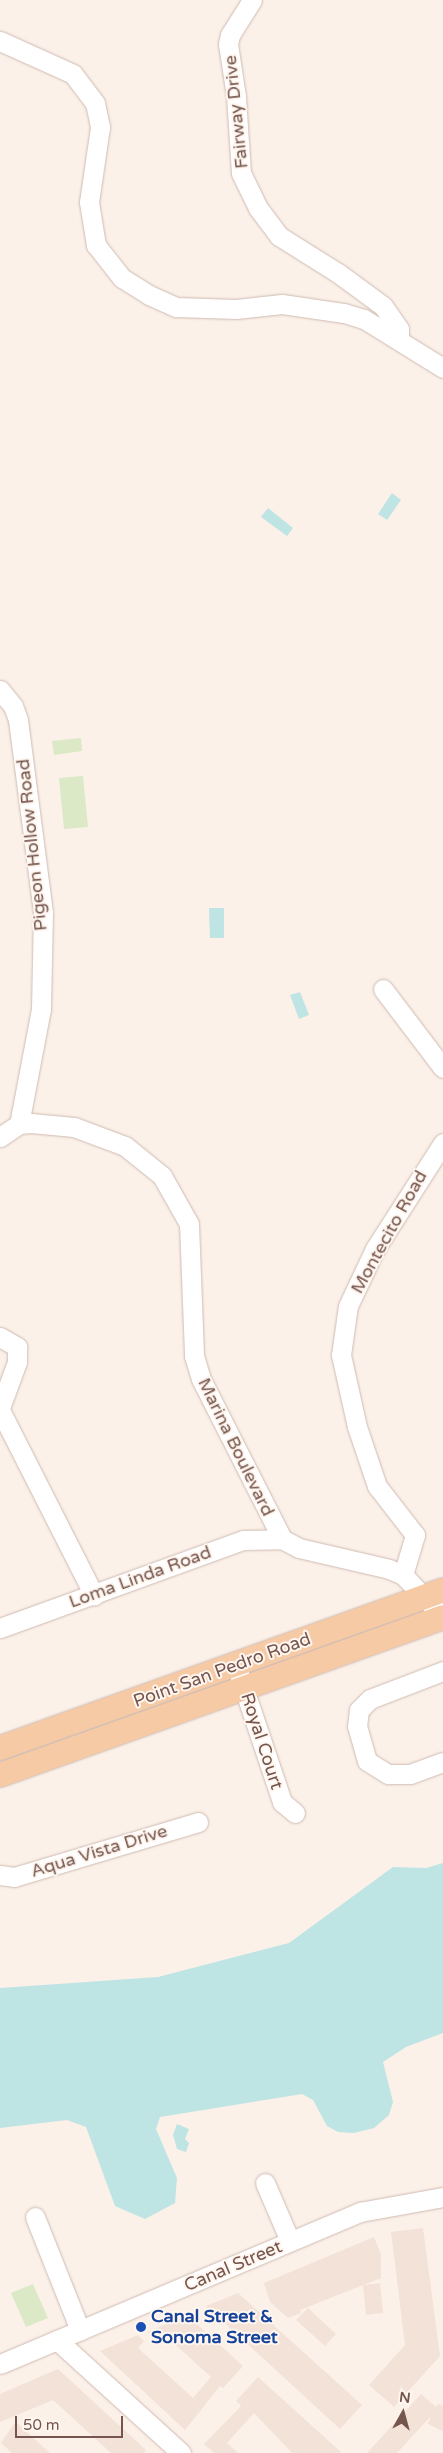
<!DOCTYPE html>
<html>
<head>
<meta charset="utf-8">
<style>
	body { margin:0 }
	#map { position:relative; width:443px; height:2453px; overflow:hidden; background:#fbf1e9; font-family:"Varela Round",sans-serif }
	div>[style] { position:absolute }
	.residential>* { inset:0; background:#f3e2d7 }
	.green>* { inset:0; background:#dbe9c7 }
	.water>* { inset:0; background:#bee4e3 }
	.roads { filter:drop-shadow(0 0 1px #cfbab1) drop-shadow(0 0 1px #cfbab1) }
	.minor>* { height:19px; margin:-9.5px; padding:0 9.5px; transform-origin:9.5px; border-radius:9.5px; background:#fff }
	.major>* { height:24px; margin:-12px; padding:0 12px; transform-origin:12px; border-radius:12px; background:#f6caa5 }
	.dots>* { width:14px; height:14px; translate:-50% -50%; box-sizing:border-box; border:2px solid #fef6ef; border-radius:50% }
	span { translate:-50% -50%; white-space:nowrap; text-align:center; line-height:1.15; -webkit-text-stroke:4px #fef6ef; paint-order:stroke }
	.street-label { font-size:18px; color:#75554d }
	.transit-label { font-size:18px; color:#164399; font-weight:700 }
	.left { translate:0 -50%; text-align:left }
	.north { position:absolute; left:378px; top:2388px; width:50px; height:50px; -webkit-text-stroke:4px #fef6ef; paint-order:stroke; rotate:7deg; font-size:14px; font-weight:700; line-height:20px; text-align:center; color:#75554d }
	.north::after { content:''; display:block; margin:auto; width:18px; height:22px; background:#75554d; clip-path:polygon(50% 0,100% 100%,50% 72%,0 100%) }
	.scale { position:absolute; left:15px; top:2416px; width:108px; height:22px; box-sizing:border-box; border:2px solid #75554d; border-top:0; padding-left:6px; font-size:15px; line-height:18px; white-space:nowrap; color:#75554d; -webkit-text-stroke:4px #fef6ef; paint-order:stroke }
</style>
</head>
<body>
<div id="map">
	<div class="residential">
		<div style="clip-path:polygon(423px 2228px,440px 2356px,394px 2407px,369px 2385px,405px 2345px,391px 2232px)"></div>
		<div style="clip-path:polygon(374px 2237px,381px 2254px,381px 2278px,300px 2310px,301px 2313px,288px 2318px,270px 2302px,264px 2283px)"></div>
		<div style="clip-path:polygon(380px 2283px,383px 2313px,366px 2315px,363px 2285px)"></div>
		<div style="clip-path:polygon(238px 2293px,362px 2405px,340px 2429px,206px 2306px)"></div>
		<div style="clip-path:polygon(308px 2308px,336px 2334px,325px 2346px,296px 2320px)"></div>
		<div style="clip-path:polygon(187px 2315px,243px 2366px,223px 2388px,220px 2386px,185px 2430px,100px 2351px,138px 2335px,144px 2341px,138px 2348px,193px 2398px,211px 2377px,168px 2338px,161px 2344px,148px 2332px)"></div>
		<div style="clip-path:polygon(58px 2369px,146px 2450px,144px 2453px,111px 2453px,53px 2400px,0 2422px,0 2394px)"></div>
		<div style="clip-path:polygon(258px 2377px,341px 2452px,340px 2453px,292px 2453px,254px 2413px,227px 2443px,238px 2453px,214px 2453px,204px 2444px,241px 2406px,236px 2401px)"></div>
		<div style="clip-path:polygon(421px 2394px,436px 2407px,438px 2404px,443px 2406px,443px 2431px,428px 2424px,431px 2416px,397px 2453px,367px 2453px)"></div>
		<div style="clip-path:polygon(14px 2424px,18px 2424px,50px 2453px,12px 2453px,1px 2443px)"></div>
	</div>
	<div class="green">
		<div style="clip-path:polygon(81px 738px,82px 751px,54px 755px,52px 741px)"></div>
		<div style="clip-path:polygon(83px 776px,88px 827px,64px 829px,59px 778px)"></div>
		<div style="clip-path:polygon(33px 2284px,48px 2318px,26px 2327px,11px 2293px)"></div>
	</div>
	<div class="water">
		<div style="clip-path:polygon(392px 493px,401px 500px,387px 520px,378px 514px)"></div>
		<div style="clip-path:polygon(268px 508px,293px 528px,287px 536px,261px 517px)"></div>
		<div style="clip-path:polygon(209px 908px,224px 908px,224px 938px,210px 938px)"></div>
		<div style="clip-path:polygon(300px 992px,309px 1015px,299px 1019px,290px 995px)"></div>
		<div style="clip-path:polygon(443px 1863px,443px 2033px,406px 2047px,383px 2062px,393px 2102px,389px 2115px,374px 2128px,354px 2133px,338px 2132px,327px 2126px,313px 2100px,302px 2094px,160px 2117px,156px 2129px,177px 2178px,175px 2203px,145px 2219px,115px 2206px,86px 2127px,67px 2120px,0 2128px,0 1988px,158px 1977px,289px 1943px,393px 1867px,426px 1868px)"></div>
		<div style="clip-path:polygon(177px 2124px,189px 2129px,185px 2139px,189px 2143px,186px 2152px,177px 2149px,173px 2135px)"></div>
	</div>
	<div class="roads">
		<div class="minor">
			<div style="left:252px;top:0;width:41px;rotate:122.2deg"></div>
			<div style="left:230px;top:35px;width:9px;rotate:103deg"></div>
			<div style="left:228px;top:44px;width:53px;rotate:81.3deg"></div>
			<div style="left:236px;top:96px;width:77px;rotate:86.3deg"></div>
			<div style="left:241px;top:173px;width:39px;rotate:64deg"></div>
			<div style="left:258px;top:208px;width:35px;rotate:53deg"></div>
			<div style="left:279px;top:236px;width:70px;rotate:32.1deg"></div>
			<div style="left:338px;top:273px;width:56px;rotate:36.3deg"></div>
			<div style="left:383px;top:306px;width:28px;rotate:55deg"></div>
			<div style="left:399px;top:329px;width:11px;rotate:90deg"></div>
			<div style="left:0;top:41px;width:80px;rotate:24.3deg"></div>
			<div style="left:73px;top:74px;width:36px;rotate:53deg"></div>
			<div style="left:95px;top:103px;width:25px;rotate:78deg"></div>
			<div style="left:100px;top:127px;width:76px;rotate:98.3deg"></div>
			<div style="left:89px;top:202px;width:44px;rotate:80.8deg"></div>
			<div style="left:96px;top:245px;width:42px;rotate:51.8deg"></div>
			<div style="left:122px;top:278px;width:32px;rotate:32deg"></div>
			<div style="left:149px;top:295px;width:30px;rotate:24deg"></div>
			<div style="left:176px;top:307px;width:60px;rotate:1.9deg"></div>
			<div style="left:236px;top:309px;width:46px;rotate:-6.2deg"></div>
			<div style="left:282px;top:304px;width:63px;rotate:8.3deg"></div>
			<div style="left:344px;top:313px;width:21px;rotate:17deg"></div>
			<div style="left:364px;top:319px;width:93px;rotate:31.8deg"></div>
			<div style="left:0;top:690px;width:21px;rotate:51deg"></div>
			<div style="left:13px;top:706px;width:15px;rotate:70deg"></div>
			<div style="left:18px;top:720px;width:195px;rotate:82.6deg"></div>
			<div style="left:43px;top:913px;width:96px;rotate:91.2deg"></div>
			<div style="left:41px;top:1009px;width:117px;rotate:100.8deg"></div>
			<div style="left:383px;top:989px;width:99px;rotate:52.8deg"></div>
			<div style="left:0;top:1137px;width:23px;rotate:-34deg"></div>
			<div style="left:19px;top:1124px;width:12px;rotate:-5deg"></div>
			<div style="left:31px;top:1123px;width:43px;rotate:5.3deg"></div>
			<div style="left:74px;top:1127px;width:54px;rotate:20.4deg"></div>
			<div style="left:125px;top:1146px;width:48px;rotate:39deg"></div>
			<div style="left:162px;top:1176px;width:55px;rotate:60.6deg"></div>
			<div style="left:189px;top:1224px;width:132px;rotate:87.8deg"></div>
			<div style="left:194px;top:1356px;width:24px;rotate:73deg"></div>
			<div style="left:201px;top:1379px;width:179px;rotate:63.1deg"></div>
			<div style="left:282px;top:1539px;width:19px;rotate:28deg"></div>
			<div style="left:299px;top:1548px;width:92px;rotate:13.1deg"></div>
			<div style="left:389px;top:1569px;width:15px;rotate:23deg"></div>
			<div style="left:403px;top:1575px;width:58px;rotate:46.4deg"></div>
			<div style="left:0;top:1337px;width:20px;rotate:30deg"></div>
			<div style="left:17px;top:1347px;width:15px;rotate:90deg"></div>
			<div style="left:17px;top:1362px;width:49px;rotate:110.3deg"></div>
			<div style="left:0;top:1410px;width:208px;rotate:63.1deg"></div>
			<div style="left:403px;top:1575px;width:42px;rotate:-73.3deg"></div>
			<div style="left:415px;top:1535px;width:62px;rotate:-127.8deg"></div>
			<div style="left:377px;top:1486px;width:62px;rotate:-108.7deg"></div>
			<div style="left:357px;top:1427px;width:74px;rotate:-102.5deg"></div>
			<div style="left:341px;top:1355px;width:49px;rotate:-81.9deg"></div>
			<div style="left:348px;top:1306px;width:63px;rotate:-64.7deg"></div>
			<div style="left:375px;top:1249px;width:126px;rotate:-57.3deg"></div>
			<div style="left:0;top:1628px;width:258px;rotate:-19.9deg"></div>
			<div style="left:243px;top:1540px;width:39px;rotate:-1deg"></div>
			<div style="left:236px;top:1665px;width:145px;rotate:71.4deg"></div>
			<div style="left:282px;top:1802px;width:17px;rotate:40deg"></div>
			<div style="left:443px;top:1671px;width:78px;rotate:159deg"></div>
			<div style="left:370px;top:1699px;width:16px;rotate:135deg"></div>
			<div style="left:359px;top:1710px;width:16px;rotate:97deg"></div>
			<div style="left:357px;top:1726px;width:36px;rotate:74deg"></div>
			<div style="left:367px;top:1761px;width:25px;rotate:32deg"></div>
			<div style="left:388px;top:1774px;width:22px"></div>
			<div style="left:410px;top:1774px;width:35px;rotate:-20deg"></div>
			<div style="left:0;top:1875px;width:14px;rotate:8deg"></div>
			<div style="left:14px;top:1877px;width:192px;rotate:-16.6deg"></div>
			<div style="left:265px;top:2183px;width:63px;rotate:66.7deg"></div>
			<div style="left:35px;top:2217px;width:122px;rotate:68.3deg"></div>
			<div style="left:57px;top:2340px;width:168px;rotate:42.3deg"></div>
			<div style="left:0;top:2364px;width:391px;rotate:-22.9deg"></div>
			<div style="left:360px;top:2212px;width:84px;rotate:-10.2deg"></div>
		</div>
		<div class="major">
			<div style="left:0;top:1748px;width:470px;rotate:-19.6deg"></div>
			<div style="left:0;top:1775px;width:470px;rotate:-19.6deg"></div>
		</div>
	</div>
	<div class="dots">
		<div style="left:141px;top:2327px;background:#1a4fb4"></div>
	</div>
	<div class="street-label">
		<span style="left:236px;top:112px;rotate:-96deg">Fairway Drive</span>
		<span style="left:32px;top:845px;rotate:-96deg">Pigeon Hollow Road</span>
		<span style="left:389px;top:1232px;rotate:-61deg">Montecito Road</span>
		<span style="left:236px;top:1447px;rotate:64deg">Marina Boulevard</span>
		<span style="left:140px;top:1577px;rotate:-20deg">Loma Linda Road</span>
		<span style="left:222px;top:1670px;rotate:-20deg">Point San Pedro Road</span>
		<span style="left:262px;top:1741px;rotate:72deg">Royal Court</span>
		<span style="left:99px;top:1851px;rotate:-17deg">Aqua Vista Drive</span>
		<span style="left:233px;top:2266px;rotate:-23deg">Canal Street</span>
	</div>
	<div class="transit-label">
		<span class="left" style="left:151px;top:2327px">Canal Street &amp;<br>Sonoma Street</span>
	</div>
	<div class="north">N</div>
	<div class="scale">50 m</div>
</div>
</body>
</html>
